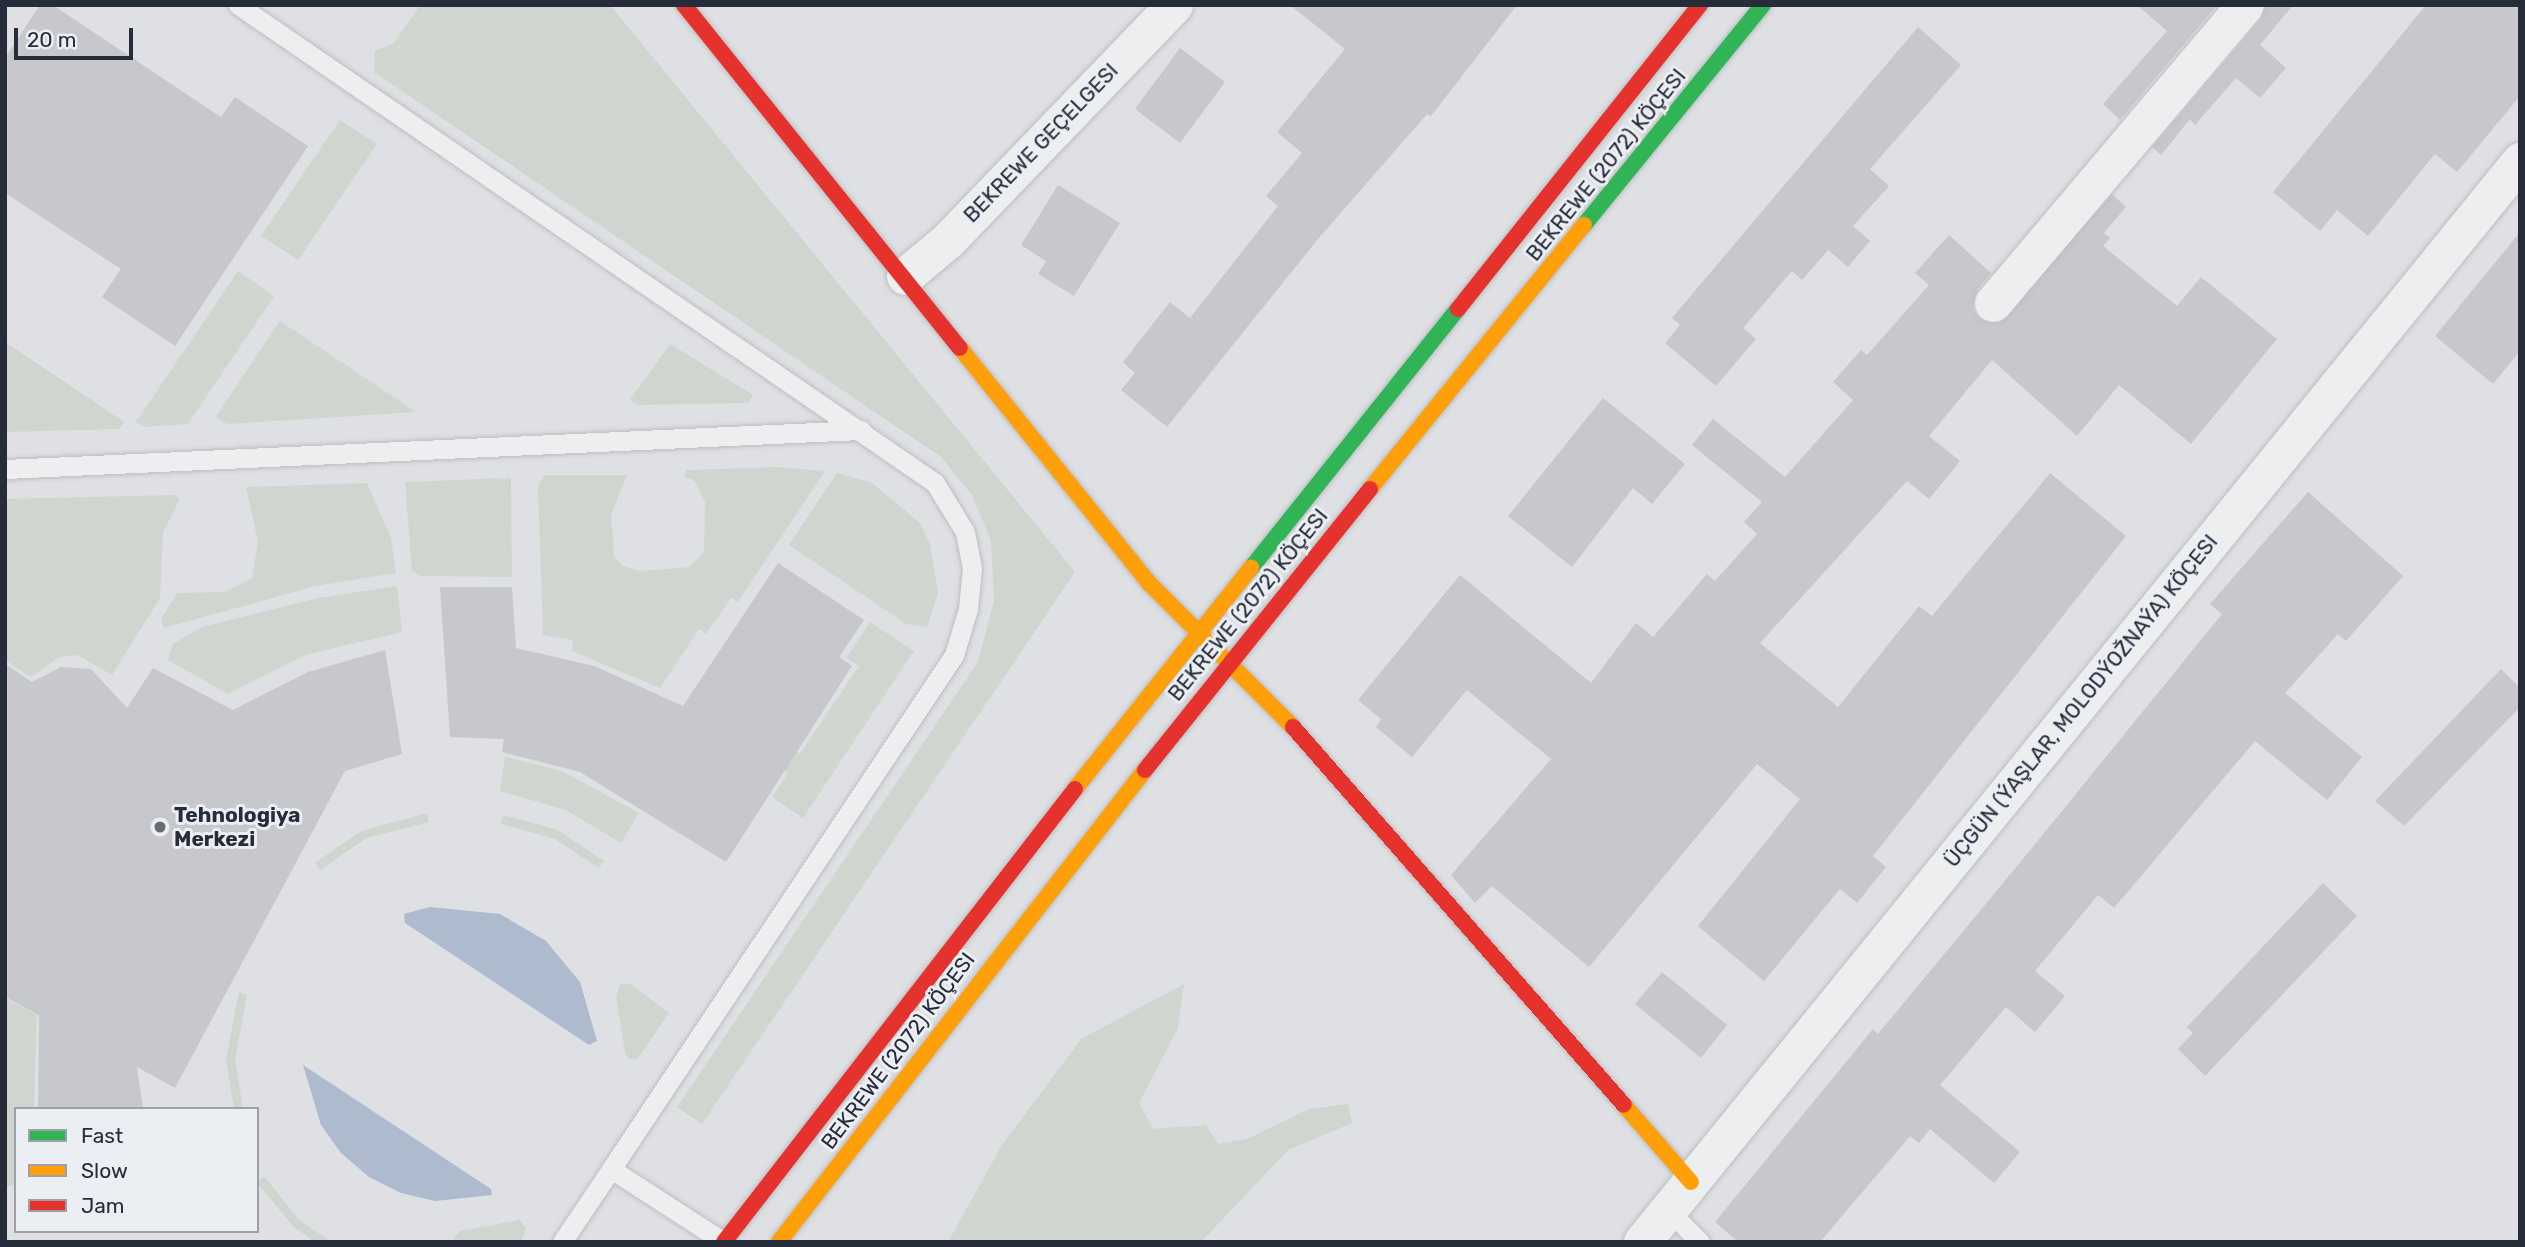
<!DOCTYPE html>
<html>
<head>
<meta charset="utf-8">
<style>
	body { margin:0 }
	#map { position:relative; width:2525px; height:1247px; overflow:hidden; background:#dee0e3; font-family:Rubik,sans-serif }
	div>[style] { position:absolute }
	.green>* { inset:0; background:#ced6cf }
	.water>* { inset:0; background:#aebacd }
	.building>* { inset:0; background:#c6c8cb }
	.roads { filter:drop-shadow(0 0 2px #bcbec1) drop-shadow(0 0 2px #bcbec1) }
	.lane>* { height:19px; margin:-9.5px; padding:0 9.5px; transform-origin:9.5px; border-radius:9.5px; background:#edeef0 }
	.street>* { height:37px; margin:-18.5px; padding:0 18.5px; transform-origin:18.5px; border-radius:18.5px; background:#edeef0 }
	.fast>* { height:16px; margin:-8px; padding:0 8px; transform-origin:8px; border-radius:8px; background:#30b455 }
	.slow>* { height:16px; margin:-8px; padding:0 8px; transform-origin:8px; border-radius:8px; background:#ff9f0a }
	.jam>* { height:16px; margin:-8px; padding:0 8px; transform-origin:8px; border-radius:8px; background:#e5322d }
	.dots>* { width:19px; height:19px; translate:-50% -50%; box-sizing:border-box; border:4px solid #ebeef3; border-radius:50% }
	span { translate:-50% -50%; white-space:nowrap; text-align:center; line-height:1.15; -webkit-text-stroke:6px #ebeef3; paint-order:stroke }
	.street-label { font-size:21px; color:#272c3a }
	.poi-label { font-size:21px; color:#272c3a; font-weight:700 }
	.left { translate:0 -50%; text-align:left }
	.frame { position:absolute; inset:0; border:7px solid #272c3a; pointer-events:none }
	.legend { position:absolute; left:14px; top:1107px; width:245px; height:126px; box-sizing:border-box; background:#ebeef3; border:2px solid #9da0a9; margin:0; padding:9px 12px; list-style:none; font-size:21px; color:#272c3a }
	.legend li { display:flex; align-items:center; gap:14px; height:35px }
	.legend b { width:35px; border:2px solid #9da0a9 }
	.scale { position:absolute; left:14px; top:28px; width:119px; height:32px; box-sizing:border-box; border:4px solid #272c3a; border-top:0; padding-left:9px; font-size:21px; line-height:24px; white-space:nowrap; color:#272c3a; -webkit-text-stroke:5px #ebeef3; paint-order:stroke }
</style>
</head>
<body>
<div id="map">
	<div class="green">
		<div style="clip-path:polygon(420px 5px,610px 5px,1075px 572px,702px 1124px,677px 1107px,978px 662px,994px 601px,991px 541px,972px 495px,941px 457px,374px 72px,375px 51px,394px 43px)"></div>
		<div style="clip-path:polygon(340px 120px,377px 144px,298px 260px,261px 236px)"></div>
		<div style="clip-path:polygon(238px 271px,274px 296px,188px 424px,145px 427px,136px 422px)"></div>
		<div style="clip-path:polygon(280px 321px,416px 412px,227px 424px,216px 417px)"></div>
		<div style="clip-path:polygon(5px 342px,124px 422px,119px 429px,5px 432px)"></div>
		<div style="clip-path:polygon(670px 344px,753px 395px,748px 403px,638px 405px,630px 400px)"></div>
		<div style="clip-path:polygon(776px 467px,825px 471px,738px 602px,731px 598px,706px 634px,699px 629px,660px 688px,572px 651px,573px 640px,543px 635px,538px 486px,545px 475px,627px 475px,611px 515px,614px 555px,622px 566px,640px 571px,690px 567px,704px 552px,705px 502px,695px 481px,683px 476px,687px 470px)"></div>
		<div style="clip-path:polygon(837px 473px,872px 483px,920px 523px,930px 544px,938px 593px,927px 627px,906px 624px,789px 545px)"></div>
		<div style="clip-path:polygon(511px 478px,512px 577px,421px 576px,412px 571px,405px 482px)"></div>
		<div style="clip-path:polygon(367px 483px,391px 538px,396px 573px,315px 586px,164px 628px,161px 619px,177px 593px,225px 592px,252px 578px,258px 542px,246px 487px)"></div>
		<div style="clip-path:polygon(174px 495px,180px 499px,163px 532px,160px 598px,112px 675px,78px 655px,59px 657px,31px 677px,5px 660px,5px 499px)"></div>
		<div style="clip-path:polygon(397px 586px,402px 632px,305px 655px,228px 694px,168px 660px,173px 644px,202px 627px,318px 598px)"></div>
		<div style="clip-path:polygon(870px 622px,914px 651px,803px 818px,772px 797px,788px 773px,776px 765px,788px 747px,800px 754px,859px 666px,846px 658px)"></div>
		<div style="clip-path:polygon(505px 757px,562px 771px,639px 813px,621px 843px,566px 810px,500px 791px)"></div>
		<div style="clip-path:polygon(427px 813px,429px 822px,366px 838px,321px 870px,315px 863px,361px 831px)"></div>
		<div style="clip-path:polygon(503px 815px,558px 830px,604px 861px,599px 868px,555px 839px,501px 824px)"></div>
		<div style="clip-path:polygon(620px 984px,630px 984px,669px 1013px,637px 1059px,628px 1059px,625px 1052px,616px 997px)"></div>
		<div style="clip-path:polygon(1184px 984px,1178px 1028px,1139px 1103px,1153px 1129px,1206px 1125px,1218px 1144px,1247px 1139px,1309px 1109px,1348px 1104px,1352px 1123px,1288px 1150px,1201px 1242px,948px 1242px,1002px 1145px,1081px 1039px)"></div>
		<div style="clip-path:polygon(239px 992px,247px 995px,235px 1059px,243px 1109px,234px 1109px,226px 1059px)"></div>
		<div style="clip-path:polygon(5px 998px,37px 1015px,34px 1109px,16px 1109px,16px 1185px,5px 1187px)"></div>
		<div style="clip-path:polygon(264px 1176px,299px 1220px,332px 1242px,315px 1242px,293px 1226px,257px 1183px)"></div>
		<div style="clip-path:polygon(520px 1220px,526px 1228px,521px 1242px,450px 1242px,460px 1231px)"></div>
	</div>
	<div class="water">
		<div style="clip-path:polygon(430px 907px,500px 914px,546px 941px,580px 982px,597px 1041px,589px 1045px,405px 923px,404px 914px)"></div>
		<div style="clip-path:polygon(303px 1065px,491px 1189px,492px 1195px,435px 1201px,401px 1193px,369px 1177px,341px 1153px,321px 1125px)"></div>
	</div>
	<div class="building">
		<div style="clip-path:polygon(40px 5px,53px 5px,221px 117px,235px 97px,308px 146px,175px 346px,102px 297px,121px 269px,5px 193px,5px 58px)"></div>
		<div style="clip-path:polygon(1290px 5px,1517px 5px,1431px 116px,1427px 114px,1318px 239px,1167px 427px,1121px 390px,1135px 373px,1123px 362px,1170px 302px,1190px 318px,1278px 206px,1266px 196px,1302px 153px,1277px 132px,1345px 49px)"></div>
		<div style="clip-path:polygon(2137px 5px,2217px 5px,2120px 120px,2103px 104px,2167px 31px)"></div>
		<div style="clip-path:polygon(2265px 5px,2293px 5px,2260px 45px,2286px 68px,2260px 98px,2236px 78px,2195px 125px,2190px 119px,2161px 155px,2152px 147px,2261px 19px)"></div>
		<div style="clip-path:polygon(2426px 5px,2520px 5px,2520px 96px,2457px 172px,2435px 154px,2368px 236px,2337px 210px,2320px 231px,2273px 192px)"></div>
		<div style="clip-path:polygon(1918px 27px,1961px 65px,1870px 169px,1889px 186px,1853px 226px,1870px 241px,1848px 267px,1828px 250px,1802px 280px,1792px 271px,1743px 328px,1756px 339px,1716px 386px,1665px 343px,1680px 325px,1672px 318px)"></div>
		<div style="clip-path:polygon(1180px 48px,1225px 82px,1180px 143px,1135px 109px)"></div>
		<div style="clip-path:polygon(1058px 185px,1120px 223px,1074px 296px,1038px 274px,1046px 261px,1021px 245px)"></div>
		<div style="clip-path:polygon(2112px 194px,2126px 207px,2104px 233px,2110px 238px,2103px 246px,2177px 306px,2201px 277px,2277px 339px,2191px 444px,2119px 385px,2077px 436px,1992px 360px,1929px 436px,1960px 461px,1929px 499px,1907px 481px,1760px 643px,1838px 707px,1919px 606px,1932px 616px,2050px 473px,2126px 536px,1873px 856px,1886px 867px,1857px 903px,1840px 889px,1764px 981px,1698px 926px,1800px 799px,1757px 764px,1589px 967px,1492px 886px,1475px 903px,1451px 875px,1551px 759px,1467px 690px,1412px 757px,1376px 727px,1381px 719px,1358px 700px,1460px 575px,1591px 683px,1636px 623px,1653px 637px,1707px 574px,1715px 581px,1757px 534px,1744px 522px,1762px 502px,1692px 445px,1713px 419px,1785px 477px,1853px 400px,1833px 382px,1861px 350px,1867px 355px,1929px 285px,1915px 273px,1949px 235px,1991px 273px,1977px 290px,1973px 309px,1980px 319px,1999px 323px)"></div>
		<div style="clip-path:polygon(2520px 232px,2520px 351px,2493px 384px,2435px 336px)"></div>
		<div style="clip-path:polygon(1603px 398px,1685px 464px,1652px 504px,1633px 488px,1572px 567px,1508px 516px)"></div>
		<div style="clip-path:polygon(2308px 492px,2403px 576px,2346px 641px,2338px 634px,2285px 693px,2362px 757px,2327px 800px,2255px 741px,2114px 908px,2098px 895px,2035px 971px,2065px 996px,2035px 1032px,2006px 1007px,1940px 1085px,2020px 1152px,1994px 1183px,1930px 1129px,1919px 1143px,1910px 1136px,1820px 1242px,1738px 1242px,1715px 1222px,1873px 1029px,1878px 1034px,2036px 843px,2222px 614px,2210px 604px)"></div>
		<div style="clip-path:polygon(778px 563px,864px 620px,839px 657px,852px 666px,726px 862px,580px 772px,502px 752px,504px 739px,450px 737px,440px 587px,512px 587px,516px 648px,594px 666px,683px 706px)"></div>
		<div style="clip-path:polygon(385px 650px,402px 754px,345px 771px,175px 1088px,137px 1067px,143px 1109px,38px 1109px,39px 1015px,5px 997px,5px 664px,32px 682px,61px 667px,91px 669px,127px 708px,153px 668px,233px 710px,308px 672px)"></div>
		<div style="clip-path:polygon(2501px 669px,2520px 688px,2520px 707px,2404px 826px,2375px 801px)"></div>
		<div style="clip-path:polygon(2323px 883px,2357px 916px,2205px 1076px,2178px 1049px,2193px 1033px,2187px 1027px)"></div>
		<div style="clip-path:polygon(1662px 972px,1727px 1025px,1701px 1058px,1635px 1004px)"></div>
	</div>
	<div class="roads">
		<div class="lane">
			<div style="left:238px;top:5px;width:845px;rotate:34.44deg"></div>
			<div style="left:935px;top:483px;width:57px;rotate:58.5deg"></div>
			<div style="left:965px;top:532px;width:37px;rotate:79deg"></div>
			<div style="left:972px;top:568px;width:41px;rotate:95.6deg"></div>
			<div style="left:968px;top:609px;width:48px;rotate:106.9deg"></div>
			<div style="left:954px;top:655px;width:618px;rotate:123.72deg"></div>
			<div style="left:5px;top:469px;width:857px;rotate:-2.61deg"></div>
			<div style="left:1668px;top:1210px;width:45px;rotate:45deg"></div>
			<div style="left:562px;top:1242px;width:88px;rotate:-56.1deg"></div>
			<div style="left:611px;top:1169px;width:135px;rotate:32.9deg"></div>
		</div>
		<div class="street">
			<div style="left:905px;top:276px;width:56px;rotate:-39.9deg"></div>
			<div style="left:948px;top:240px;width:326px;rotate:-46.1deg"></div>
			<div style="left:1993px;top:303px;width:390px;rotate:-49.8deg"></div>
			<div style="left:1642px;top:1242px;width:1393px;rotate:-50.92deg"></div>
		</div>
		<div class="fast">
			<div style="left:1584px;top:225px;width:284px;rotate:-50.9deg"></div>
			<div style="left:1251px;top:568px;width:332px;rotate:-51.4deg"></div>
		</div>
		<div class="slow">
			<div style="left:960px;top:348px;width:302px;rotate:51.2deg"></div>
			<div style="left:1149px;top:583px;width:204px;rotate:45deg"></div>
			<div style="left:1370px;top:489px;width:340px;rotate:-51deg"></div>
			<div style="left:1075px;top:789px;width:283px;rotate:-51.5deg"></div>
			<div style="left:1624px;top:1105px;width:102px;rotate:49deg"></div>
			<div style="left:779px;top:1242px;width:597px;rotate:-52.21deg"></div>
		</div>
		<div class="jam">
			<div style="left:684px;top:5px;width:440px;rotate:51.2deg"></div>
			<div style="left:1458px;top:309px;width:389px;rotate:-51.5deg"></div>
			<div style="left:1293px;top:727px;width:502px;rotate:48.79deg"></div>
			<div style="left:1145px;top:770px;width:360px;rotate:-51.3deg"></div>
			<div style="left:724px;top:1242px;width:573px;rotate:-52.23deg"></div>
		</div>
	</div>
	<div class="dots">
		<div style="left:160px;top:827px;background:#676b75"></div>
	</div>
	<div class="street-label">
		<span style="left:1041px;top:143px;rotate:-46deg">BEKREWE GEÇELGESI</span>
		<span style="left:1606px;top:165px;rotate:-51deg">BEKREWE (2072) KÖÇESI</span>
		<span style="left:1248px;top:605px;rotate:-51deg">BEKREWE (2072) KÖÇESI</span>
		<span style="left:2081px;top:701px;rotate:-51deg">ÜÇGÜN (ÝAŞLAR, MOLODÝOŽNAÝA) KÖÇESI</span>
		<span style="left:898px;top:1051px;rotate:-53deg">BEKREWE (2072) KÖÇESI</span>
	</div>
	<div class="poi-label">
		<span class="left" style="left:174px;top:827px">Tehnologiya<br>Merkezi</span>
	</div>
	<div class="frame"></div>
	<ul class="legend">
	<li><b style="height:9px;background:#30b455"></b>Fast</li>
	<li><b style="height:9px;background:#ff9f0a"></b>Slow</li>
	<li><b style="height:9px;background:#e5322d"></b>Jam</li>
	</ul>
	<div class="scale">20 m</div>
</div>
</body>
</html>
